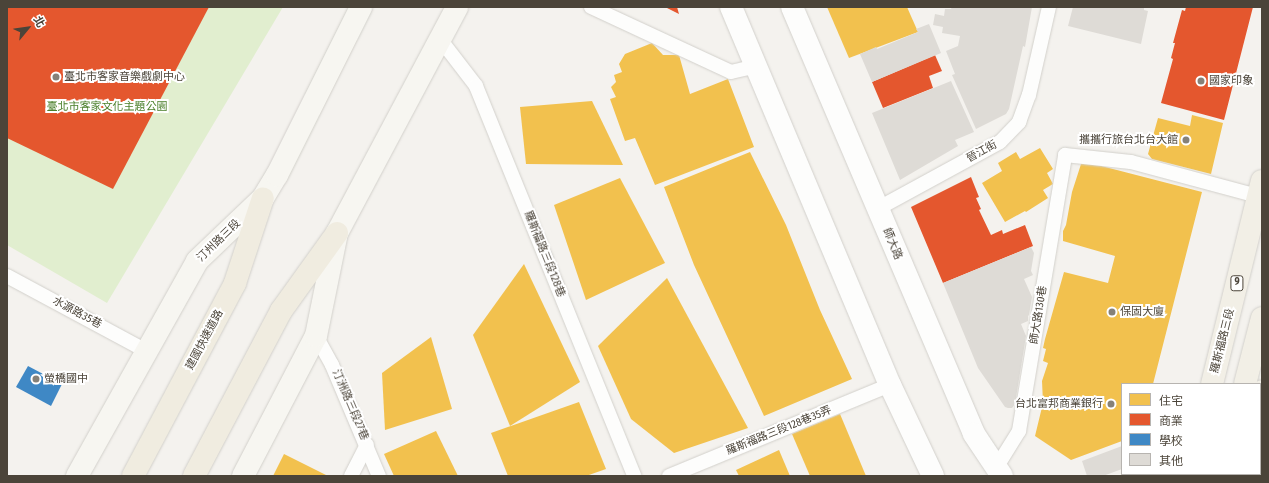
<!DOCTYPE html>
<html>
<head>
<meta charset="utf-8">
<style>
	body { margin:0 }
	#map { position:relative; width:1269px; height:483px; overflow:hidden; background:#f4f2ee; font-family:"Fira Sans Condensed","Noto Sans TC",sans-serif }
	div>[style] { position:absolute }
	.green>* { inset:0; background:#e1eecf }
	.homes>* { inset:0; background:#f2c14e }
	.shops>* { inset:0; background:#e4572e }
	.schools>* { inset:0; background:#3f88c5 }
	.building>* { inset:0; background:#dedbd6 }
	.roads { filter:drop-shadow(0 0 1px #d2d0cb) drop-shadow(0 0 1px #d2d0cb) }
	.service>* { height:14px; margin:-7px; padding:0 7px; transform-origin:7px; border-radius:7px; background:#fdfdfc }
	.tertiary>* { height:22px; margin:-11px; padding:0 11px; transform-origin:11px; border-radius:11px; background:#fdfdfc }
	.secondary>* { height:22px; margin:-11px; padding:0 11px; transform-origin:11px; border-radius:11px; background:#f7f6f1 }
	.primary>* { height:22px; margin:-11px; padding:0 11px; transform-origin:11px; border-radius:11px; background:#f2efe6 }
	.trunk>* { height:22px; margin:-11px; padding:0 11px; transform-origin:11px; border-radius:11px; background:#f0ece0 }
	.dots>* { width:11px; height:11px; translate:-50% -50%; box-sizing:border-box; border:2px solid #fff; border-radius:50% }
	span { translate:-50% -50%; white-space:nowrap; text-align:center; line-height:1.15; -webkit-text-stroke:4px #fff; paint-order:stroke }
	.shield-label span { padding:1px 3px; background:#fff; border:1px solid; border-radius:3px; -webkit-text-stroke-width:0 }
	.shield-label { font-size:10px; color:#4b4439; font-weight:700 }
	.poi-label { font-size:11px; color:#4b4439 }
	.left { translate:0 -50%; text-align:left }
	.right { translate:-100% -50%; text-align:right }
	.park-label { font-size:11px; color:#4a7f2a }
	.street-label { font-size:11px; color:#4b4439 }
	.frame { position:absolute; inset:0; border:8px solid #4b4439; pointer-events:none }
	.legend { position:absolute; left:1121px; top:383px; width:140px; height:92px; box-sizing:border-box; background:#fff; border:1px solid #b7b4b0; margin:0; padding:5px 7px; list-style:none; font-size:12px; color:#4b4439 }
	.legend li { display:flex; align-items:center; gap:8px; height:20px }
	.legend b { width:20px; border:1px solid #b7b4b0 }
	.north { position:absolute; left:8px; top:8px; width:40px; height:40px; -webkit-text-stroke:3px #fff; paint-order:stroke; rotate:61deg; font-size:11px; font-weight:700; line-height:16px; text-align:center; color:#4b4439 }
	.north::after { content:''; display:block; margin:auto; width:14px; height:18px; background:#4b4439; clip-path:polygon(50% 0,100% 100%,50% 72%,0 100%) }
</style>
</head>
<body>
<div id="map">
	<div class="green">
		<div style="clip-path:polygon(7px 7px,283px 7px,107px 303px,7px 245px)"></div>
	</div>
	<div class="homes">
		<div style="clip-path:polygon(827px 7px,907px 7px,918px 32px,849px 58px)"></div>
		<div style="clip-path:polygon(652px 43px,663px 55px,679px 55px,690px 94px,728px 79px,754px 147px,655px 185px,635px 138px,625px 141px,610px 99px,616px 97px,611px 87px,616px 82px,614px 75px,622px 72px,619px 64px,625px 54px)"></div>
		<div style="clip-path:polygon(592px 101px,623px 165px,526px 164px,520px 107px)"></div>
		<div style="clip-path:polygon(1192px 115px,1223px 123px,1211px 174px,1152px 159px,1148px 154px,1158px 118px,1190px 126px)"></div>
		<div style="clip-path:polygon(1040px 148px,1053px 169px,1047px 173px,1053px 184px,1043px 190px,1048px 198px,1026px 212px,1025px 211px,1005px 222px,982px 183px,1002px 171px,998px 163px,1016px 152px,1020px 159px)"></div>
		<div style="clip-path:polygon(750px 152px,786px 225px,820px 310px,852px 379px,764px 416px,694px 265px,664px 187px)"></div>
		<div style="clip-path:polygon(1082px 161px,1202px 192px,1153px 384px,1122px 384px,1122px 441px,1071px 460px,1035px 436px,1043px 403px,1042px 381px,1048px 363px,1043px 361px,1046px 349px,1043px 348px,1045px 339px,1064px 272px,1108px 283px,1115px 256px,1063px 241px,1063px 231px,1066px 225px,1072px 192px)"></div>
		<div style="clip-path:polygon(620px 178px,665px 263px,586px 300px,554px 205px)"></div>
		<div style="clip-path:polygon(524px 264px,580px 382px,510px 426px,473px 335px)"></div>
		<div style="clip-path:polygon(667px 278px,748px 428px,674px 453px,631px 419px,598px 346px)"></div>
		<div style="clip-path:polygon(431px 337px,452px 409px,385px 430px,382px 373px)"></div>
		<div style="clip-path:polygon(579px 402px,606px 469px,586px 476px,508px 476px,491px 433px)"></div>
		<div style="clip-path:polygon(840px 414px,866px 476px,810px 476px,792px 434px)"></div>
		<div style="clip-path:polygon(436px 431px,458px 476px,394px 476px,384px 454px)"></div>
		<div style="clip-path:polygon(779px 450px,790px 476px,739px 476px,736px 470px)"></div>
		<div style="clip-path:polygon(284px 454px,328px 476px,273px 476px)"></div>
	</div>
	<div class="shops">
		<div style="clip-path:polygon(7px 7px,209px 7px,113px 189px,7px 138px)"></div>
		<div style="clip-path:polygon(665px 7px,677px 7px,679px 14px)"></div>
		<div style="clip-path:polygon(1186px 7px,1253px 7px,1224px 120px,1161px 103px,1173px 59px,1171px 58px,1175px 43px,1173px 43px,1182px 10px,1185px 11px)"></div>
		<div style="clip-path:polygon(935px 55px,942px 71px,929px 76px,933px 88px,883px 108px,872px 82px)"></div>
		<div style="clip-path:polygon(971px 177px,979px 197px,976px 198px,981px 209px,979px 210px,991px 235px,1002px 230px,1003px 234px,1025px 225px,1033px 246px,943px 283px,911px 207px)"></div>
	</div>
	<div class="schools">
		<div style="clip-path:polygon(28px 366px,62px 384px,51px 406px,16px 387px)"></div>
	</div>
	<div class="building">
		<div style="clip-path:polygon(952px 7px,1032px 7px,1025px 47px,1023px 46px,1009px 109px,1006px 114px,976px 129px,952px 75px,955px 74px,946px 51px,958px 46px,960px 36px,942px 33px,943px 27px,933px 25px,935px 14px,944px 16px,945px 9px,951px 9px)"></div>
		<div style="clip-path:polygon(1073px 7px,1144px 7px,1144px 10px,1148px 11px,1141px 44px,1068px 26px)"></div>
		<div style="clip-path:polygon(929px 24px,941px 53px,872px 82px,860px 54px,876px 47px,877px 49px,918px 32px,916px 29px)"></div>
		<div style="clip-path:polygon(951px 81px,974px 132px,955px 140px,958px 146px,900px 180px,872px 113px)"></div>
		<div style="clip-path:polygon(1031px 247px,1034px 253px,1031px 271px,1033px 275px,1024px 279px,1032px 297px,1029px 315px,1028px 316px,1028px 321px,1021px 324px,1026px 336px,1015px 404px,1012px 408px,1008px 408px,1005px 407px,978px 368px,943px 283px)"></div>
		<div style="clip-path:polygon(1122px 446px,1122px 469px,1103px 476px,1087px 476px,1082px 461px)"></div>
	</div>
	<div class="roads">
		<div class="service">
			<div style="left:591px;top:7px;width:154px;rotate:24.9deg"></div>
			<div style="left:731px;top:72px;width:26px;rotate:-13deg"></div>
			<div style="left:440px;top:39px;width:59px;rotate:52.5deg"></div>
			<div style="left:476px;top:86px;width:421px;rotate:67.9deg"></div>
			<div style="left:877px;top:209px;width:140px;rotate:-28.6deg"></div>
			<div style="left:1000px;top:142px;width:28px;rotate:-46deg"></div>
			<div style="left:1019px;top:122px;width:29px;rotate:-70deg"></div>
			<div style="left:1029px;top:95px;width:90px;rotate:-77.2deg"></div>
			<div style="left:7px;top:276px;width:158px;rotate:28.3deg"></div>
			<div style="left:316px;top:336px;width:33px;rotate:61deg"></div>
			<div style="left:332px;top:365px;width:121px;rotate:67.1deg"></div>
			<div style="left:996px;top:468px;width:44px;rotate:-58.1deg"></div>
			<div style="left:1019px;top:431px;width:280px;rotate:-80.5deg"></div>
			<div style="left:1065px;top:155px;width:66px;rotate:6.1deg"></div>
			<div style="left:1131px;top:162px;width:131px;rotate:15deg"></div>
			<div style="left:351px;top:476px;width:35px;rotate:-63deg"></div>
			<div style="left:669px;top:476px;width:239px;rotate:-22.4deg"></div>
		</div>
		<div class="tertiary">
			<div style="left:731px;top:7px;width:410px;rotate:67.2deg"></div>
			<div style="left:890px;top:385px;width:101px;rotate:64.7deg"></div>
			<div style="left:792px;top:7px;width:464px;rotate:66.9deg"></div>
			<div style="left:974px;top:434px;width:50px;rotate:56.3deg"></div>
		</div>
		<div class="secondary">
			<div style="left:77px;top:476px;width:246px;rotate:-60.8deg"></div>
			<div style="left:197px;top:261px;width:91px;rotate:-43.7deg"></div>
			<div style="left:263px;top:198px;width:27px;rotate:-59deg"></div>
			<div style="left:277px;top:175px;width:188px;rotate:-63.4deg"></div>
			<div style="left:243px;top:476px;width:158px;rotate:-62.5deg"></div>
			<div style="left:316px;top:336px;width:105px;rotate:-78.5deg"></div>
			<div style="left:337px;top:233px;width:256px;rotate:-62deg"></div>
		</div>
		<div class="primary">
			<div style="left:1212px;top:384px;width:209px;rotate:-76.2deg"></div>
			<div style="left:1245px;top:384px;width:68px;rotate:-75.6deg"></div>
			<div style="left:1260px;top:399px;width:8px;rotate:-76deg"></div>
			<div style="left:1190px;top:476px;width:2px;rotate:-90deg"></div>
			<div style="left:1223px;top:476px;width:2px;rotate:-90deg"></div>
			<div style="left:1241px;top:476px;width:2px;rotate:-90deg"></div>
		</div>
		<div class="trunk">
			<div style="left:133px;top:476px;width:218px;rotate:-62.1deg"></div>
			<div style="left:235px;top:283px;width:89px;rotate:-71.8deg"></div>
			<div style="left:194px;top:476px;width:187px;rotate:-62.2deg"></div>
			<div style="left:281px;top:311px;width:96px;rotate:-54.3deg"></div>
		</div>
	</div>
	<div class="dots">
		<div style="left:56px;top:77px;background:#868178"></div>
		<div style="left:1201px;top:81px;background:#868178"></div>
		<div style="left:1186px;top:140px;background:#868178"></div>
		<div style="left:1112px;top:312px;background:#868178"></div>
		<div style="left:36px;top:379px;background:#868178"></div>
		<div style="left:1111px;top:404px;background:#868178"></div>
	</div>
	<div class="shield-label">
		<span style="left:1237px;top:283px">9</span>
	</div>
	<div class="poi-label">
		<span class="left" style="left:64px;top:77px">臺北市客家音樂戲劇中心</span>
		<span class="left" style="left:1209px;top:81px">國家印象</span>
		<span class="right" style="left:1178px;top:140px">攜攜行旅台北台大館</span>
		<span class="left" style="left:1120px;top:312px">保固大廈</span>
		<span class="left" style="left:44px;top:379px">螢橋國中</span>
		<span class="right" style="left:1103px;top:404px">台北富邦商業銀行</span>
	</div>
	<div class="park-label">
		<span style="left:107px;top:107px">臺北市客家文化主題公園</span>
	</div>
	<div class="street-label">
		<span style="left:982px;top:152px;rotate:-29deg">晉江街</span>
		<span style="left:219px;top:241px;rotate:-44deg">汀州路三段</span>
		<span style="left:892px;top:244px;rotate:67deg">師大路</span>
		<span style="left:544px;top:254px;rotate:68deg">羅斯福路三段128巷</span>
		<span style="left:77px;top:313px;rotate:28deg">水源路35巷</span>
		<span style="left:1039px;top:315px;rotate:-81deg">師大路130巷</span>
		<span style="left:205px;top:340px;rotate:-62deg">建國快速道路</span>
		<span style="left:1223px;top:341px;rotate:-76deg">羅斯福路三段</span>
		<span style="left:350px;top:405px;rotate:67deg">汀洲路三段27巷</span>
		<span style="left:779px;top:431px;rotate:-22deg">羅斯福路三段128巷35弄</span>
	</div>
	<div class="frame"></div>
	<ul class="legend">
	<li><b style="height:11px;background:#f2c14e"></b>住宅</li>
	<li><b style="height:11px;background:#e4572e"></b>商業</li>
	<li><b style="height:11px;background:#3f88c5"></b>學校</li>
	<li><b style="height:11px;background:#dedbd6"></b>其他</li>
	</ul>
	<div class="north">北</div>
</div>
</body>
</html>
